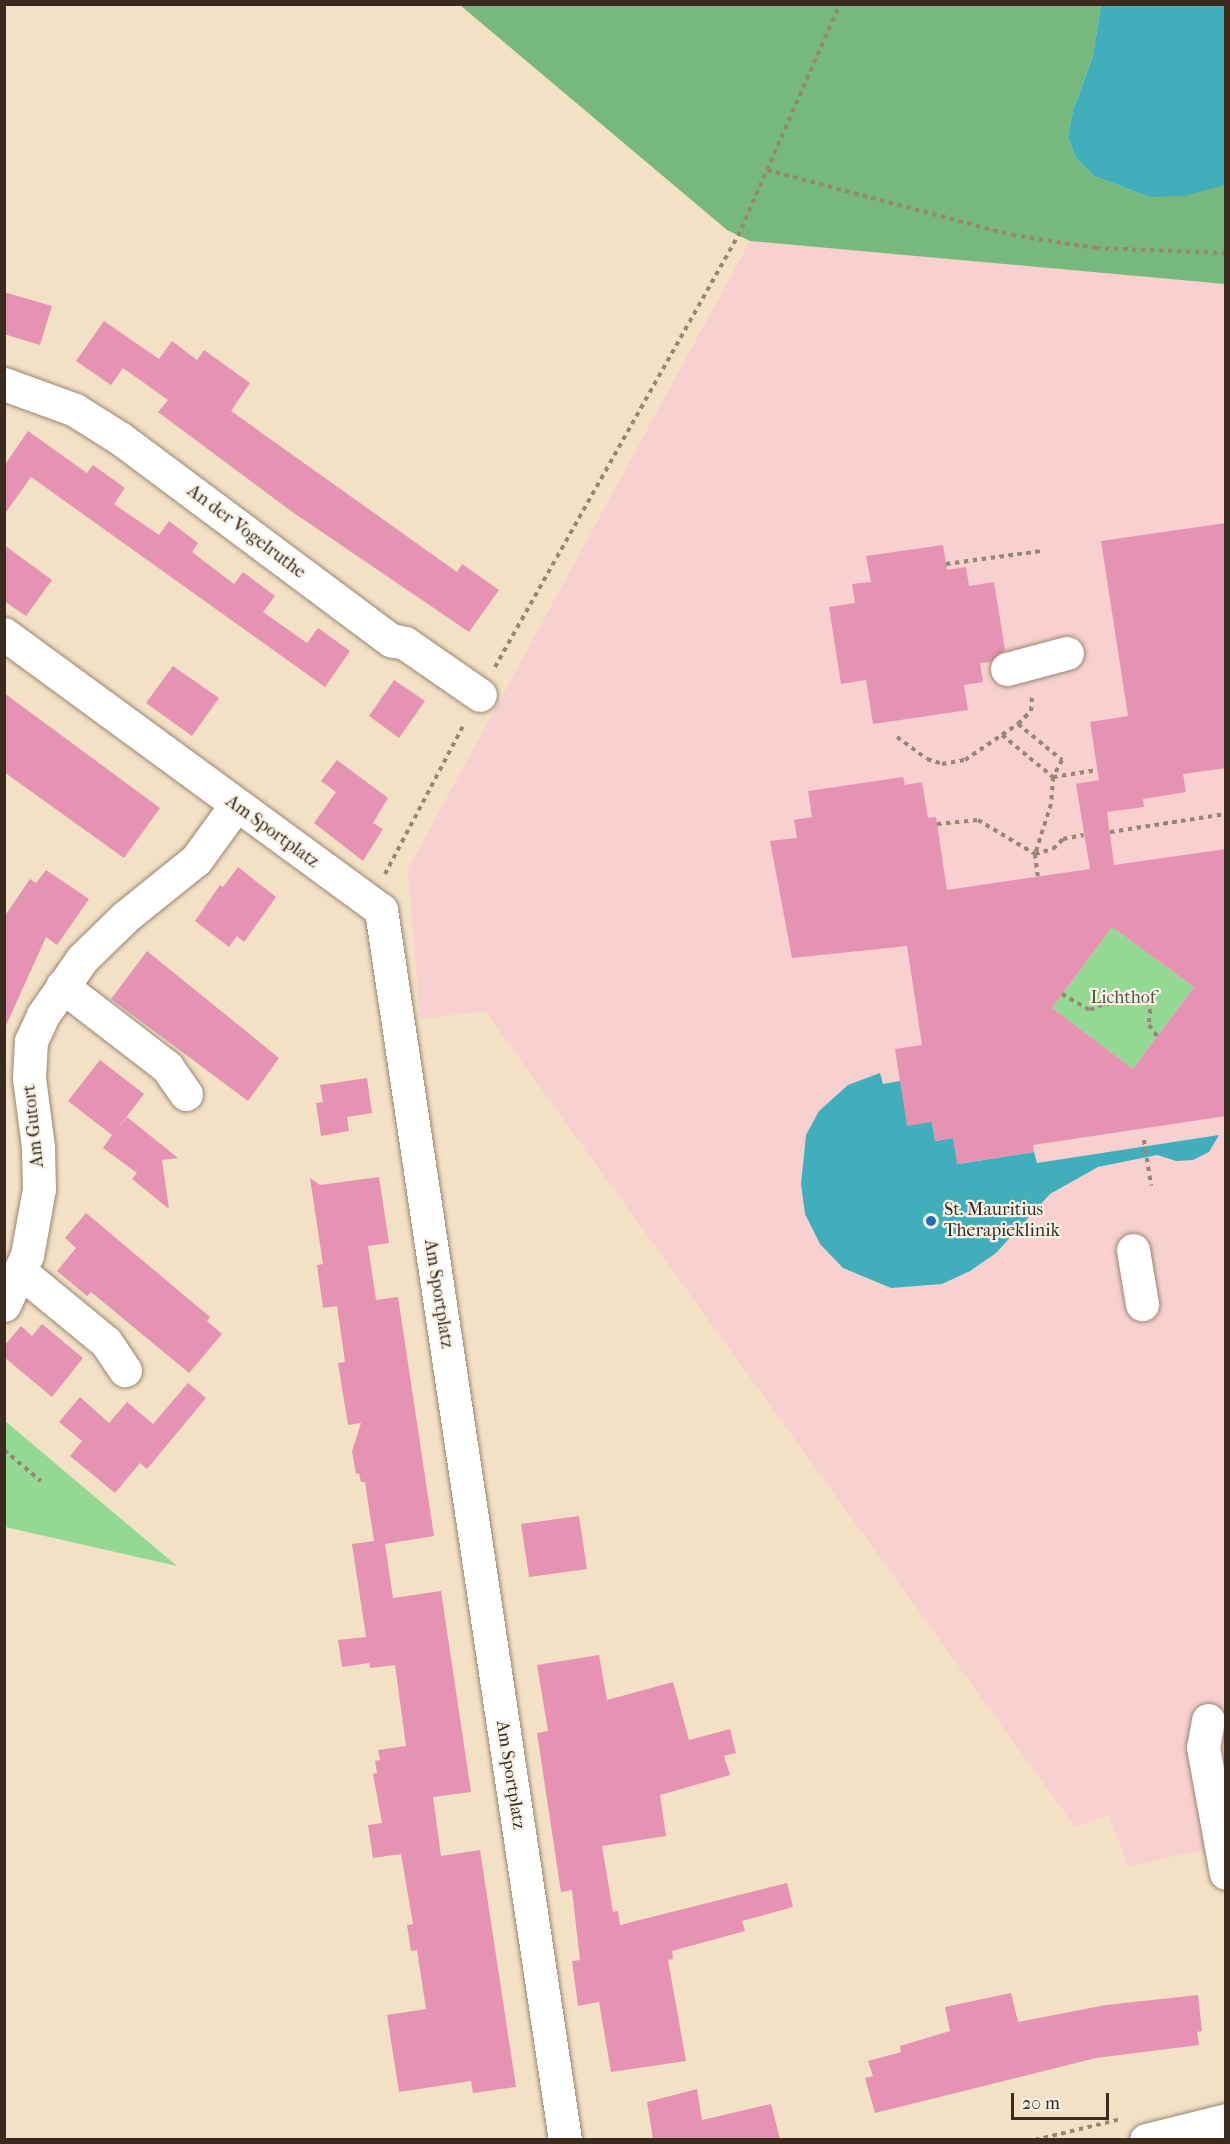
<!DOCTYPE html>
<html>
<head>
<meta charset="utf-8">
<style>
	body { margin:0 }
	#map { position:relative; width:1230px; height:2144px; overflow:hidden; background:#f3e1c6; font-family:"IM FELL French Canon",serif }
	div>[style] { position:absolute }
	.built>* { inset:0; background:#f7d0cf }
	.green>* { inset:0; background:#94d993 }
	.forest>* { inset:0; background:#77b97d }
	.water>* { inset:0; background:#40afbb }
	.building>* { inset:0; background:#e692b3 }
	.path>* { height:4px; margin-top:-2px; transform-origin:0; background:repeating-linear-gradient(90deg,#978672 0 4.5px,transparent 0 9px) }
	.roads { filter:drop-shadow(0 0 2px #978672) drop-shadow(0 0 2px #978672) }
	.minor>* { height:33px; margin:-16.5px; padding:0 16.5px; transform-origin:16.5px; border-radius:16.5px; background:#fff }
	.major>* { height:33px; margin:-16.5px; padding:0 16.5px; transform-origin:16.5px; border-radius:16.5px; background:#fff }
	.dots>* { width:16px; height:16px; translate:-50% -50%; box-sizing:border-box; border:3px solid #f7f3e8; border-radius:50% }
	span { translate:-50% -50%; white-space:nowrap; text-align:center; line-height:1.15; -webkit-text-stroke:4.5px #f7f3e8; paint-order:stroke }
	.street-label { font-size:18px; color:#3b2a1e }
	.park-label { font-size:18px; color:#51563b }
	.poi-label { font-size:18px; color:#3b2a1e }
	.left { translate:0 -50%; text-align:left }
	.frame { position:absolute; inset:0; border:6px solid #3b2a1e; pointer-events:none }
	.scale { position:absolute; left:1011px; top:2093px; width:98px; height:27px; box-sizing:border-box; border:3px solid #3b2a1e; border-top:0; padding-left:8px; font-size:18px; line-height:21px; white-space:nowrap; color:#3b2a1e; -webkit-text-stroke:4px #f7f3e8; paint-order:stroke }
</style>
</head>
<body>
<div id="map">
	<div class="built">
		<div style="clip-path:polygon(750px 241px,1225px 284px,1225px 1863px,1201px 1850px,1128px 1867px,1109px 1815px,1075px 1827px,485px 1011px,420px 1019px,408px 869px)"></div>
	</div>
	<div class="green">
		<div style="clip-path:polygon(1112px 927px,1194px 987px,1133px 1069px,1052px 1008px)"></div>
		<div style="clip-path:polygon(5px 1421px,177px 1566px,5px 1527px)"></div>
	</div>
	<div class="forest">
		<div style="clip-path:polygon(460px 5px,1101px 5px,1093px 56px,1073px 110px,1068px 137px,1076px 158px,1094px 176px,1149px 197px,1225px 185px,1225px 284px,750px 241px,727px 230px)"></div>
	</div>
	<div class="water">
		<div style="clip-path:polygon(1101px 5px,1225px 5px,1225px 185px,1184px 196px,1149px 197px,1094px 176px,1076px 158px,1068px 137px,1073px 110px,1093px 56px)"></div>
		<div style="clip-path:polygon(880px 1073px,883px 1084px,900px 1081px,932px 1122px,935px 1141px,953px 1138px,958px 1164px,1034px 1152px,1037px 1163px,1219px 1135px,1209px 1152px,1193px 1160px,1176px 1161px,1157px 1155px,1098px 1167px,1050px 1194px,996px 1253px,970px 1271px,942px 1284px,891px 1288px,843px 1268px,820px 1244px,805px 1214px,801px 1184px,806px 1135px,819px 1111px,848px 1085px)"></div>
	</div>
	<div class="building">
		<div style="clip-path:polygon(4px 292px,52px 306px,40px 345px,4px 334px)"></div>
		<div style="clip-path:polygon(104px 321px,159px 359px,172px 341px,197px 360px,204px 350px,250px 383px,231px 411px,457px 572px,462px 564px,499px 590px,469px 632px,291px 511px,158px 412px,168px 400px,123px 368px,111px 385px,76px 361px)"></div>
		<div style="clip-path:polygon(28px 431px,87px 473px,93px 465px,125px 488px,114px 504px,159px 535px,169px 521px,198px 543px,192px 552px,234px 584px,243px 572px,275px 596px,263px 612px,307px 643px,318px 628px,350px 651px,325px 687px,31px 477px,4px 515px,4px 466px)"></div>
		<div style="clip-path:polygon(evenodd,1226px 523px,1226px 768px,1183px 774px,1186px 792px,1143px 799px,1144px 807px,1107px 812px,1114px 865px,1226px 849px,1226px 1116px,1033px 1145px,1034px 1152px,957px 1164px,953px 1138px,935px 1141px,932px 1122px,907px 1126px,895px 1049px,922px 1045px,907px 946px,792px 958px,770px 841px,797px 838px,794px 820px,812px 817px,808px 791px,903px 777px,905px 785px,922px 782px,928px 818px,936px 817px,947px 890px,1090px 869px,1076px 784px,1099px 780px,1090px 722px,1128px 716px,1101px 541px,1226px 523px,1112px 927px,1194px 987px,1133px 1069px,1052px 1008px,1112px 927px)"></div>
		<div style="clip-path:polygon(4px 545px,52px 580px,26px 616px,4px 601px)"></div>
		<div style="clip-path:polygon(943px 545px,947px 570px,966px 567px,969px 586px,994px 582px,1005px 650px,990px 662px,980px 663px,983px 682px,964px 685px,968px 710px,873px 724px,866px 680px,841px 684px,829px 607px,855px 603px,852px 584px,871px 582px,866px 556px)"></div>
		<div style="clip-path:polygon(173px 666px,219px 698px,192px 736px,146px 703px)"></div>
		<div style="clip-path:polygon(394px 680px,425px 701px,399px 738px,369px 716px)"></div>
		<div style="clip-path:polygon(4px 693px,160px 808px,124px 858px,4px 772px)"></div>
		<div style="clip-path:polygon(337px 760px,388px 798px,373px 823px,383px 829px,363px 861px,314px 823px,336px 792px,321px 781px)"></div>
		<div style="clip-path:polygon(238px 867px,276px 897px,244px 942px,237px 936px,229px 947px,195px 921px,220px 885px,223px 887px)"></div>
		<div style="clip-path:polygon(46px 870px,89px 899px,57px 945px,46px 937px,4px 1030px,4px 917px,30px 879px,36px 883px)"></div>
		<div style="clip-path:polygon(147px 951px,279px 1058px,248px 1101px,111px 999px)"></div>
		<div style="clip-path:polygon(100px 1060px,144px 1094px,114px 1133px,127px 1117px,178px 1158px,162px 1160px,169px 1209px,132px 1179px,137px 1173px,103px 1148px,112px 1135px,68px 1101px)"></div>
		<div style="clip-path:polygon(367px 1078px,372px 1113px,347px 1117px,349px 1131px,321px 1136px,316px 1103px,323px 1102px,320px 1085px)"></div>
		<div style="clip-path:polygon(379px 1177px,389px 1243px,368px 1246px,376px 1300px,398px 1297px,434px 1536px,385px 1544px,393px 1598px,441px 1591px,471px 1792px,433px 1797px,441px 1856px,480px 1850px,516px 2087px,473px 2093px,471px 2081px,399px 2092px,387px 2015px,426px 2009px,417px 1950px,411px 1951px,407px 1925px,413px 1924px,401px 1854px,373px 1858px,368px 1825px,382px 1823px,373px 1774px,377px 1773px,375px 1761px,380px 1760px,378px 1750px,406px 1746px,395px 1665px,370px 1668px,369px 1663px,342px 1667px,338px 1640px,366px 1637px,352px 1544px,374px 1541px,365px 1482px,361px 1482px,359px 1473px,356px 1474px,352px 1451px,361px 1423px,348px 1425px,338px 1363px,345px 1362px,337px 1306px,323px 1308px,317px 1265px,323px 1264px,310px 1178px,320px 1185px)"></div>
		<div style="clip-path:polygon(86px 1213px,210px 1317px,207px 1321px,222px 1334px,189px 1373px,91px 1292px,87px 1296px,57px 1271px,76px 1248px,65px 1238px)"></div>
		<div style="clip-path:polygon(42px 1324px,83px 1358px,52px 1397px,4px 1357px,4px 1346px,21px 1326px,32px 1336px)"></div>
		<div style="clip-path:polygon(188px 1383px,206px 1398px,147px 1469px,140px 1463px,115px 1493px,70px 1456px,82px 1441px,59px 1422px,80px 1397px,109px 1423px,127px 1402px,153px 1424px)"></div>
		<div style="clip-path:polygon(579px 1516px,587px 1569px,529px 1577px,521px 1524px)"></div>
		<div style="clip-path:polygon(599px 1655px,607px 1700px,673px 1682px,689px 1740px,730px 1729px,736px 1753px,724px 1756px,730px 1775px,660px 1795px,666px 1836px,602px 1846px,613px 1912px,618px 1911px,620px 1925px,787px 1883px,793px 1907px,742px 1921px,745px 1931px,672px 1951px,673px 1959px,668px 1960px,686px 2061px,611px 2072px,599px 2002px,578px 2006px,572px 1961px,580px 1960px,572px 1890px,561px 1892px,537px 1733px,548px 1731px,537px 1665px)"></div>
		<div style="clip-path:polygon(1011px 1993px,1018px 2022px,1106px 2005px,1198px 1995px,1202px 2031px,1197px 2032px,1199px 2045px,1096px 2058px,875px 2113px,865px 2078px,873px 2076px,868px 2061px,901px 2052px,900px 2046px,950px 2031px,945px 2007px)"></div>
		<div style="clip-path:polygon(697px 2089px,702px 2120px,771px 2104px,780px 2139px,653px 2139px,647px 2102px)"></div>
	</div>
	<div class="path">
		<div style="left:767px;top:170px;width:253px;rotate:14.9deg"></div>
		<div style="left:1012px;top:235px;width:85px;rotate:8.8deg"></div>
		<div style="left:1096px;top:248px;width:130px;rotate:2.2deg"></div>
		<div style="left:946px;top:564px;width:96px;rotate:-7.8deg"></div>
		<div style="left:495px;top:667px;width:495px;rotate:-60.6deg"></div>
		<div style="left:738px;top:236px;width:253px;rotate:-66.3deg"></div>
		<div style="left:1018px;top:724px;width:57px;rotate:39.3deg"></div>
		<div style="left:1062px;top:760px;width:19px;rotate:118deg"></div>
		<div style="left:1053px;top:777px;width:27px;rotate:94deg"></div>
		<div style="left:1051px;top:804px;width:52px;rotate:107.7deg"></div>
		<div style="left:1035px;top:854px;width:23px;rotate:83deg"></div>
		<div style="left:1002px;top:735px;width:66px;rotate:39.5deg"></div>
		<div style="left:1053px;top:777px;width:45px;rotate:-9deg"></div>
		<div style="left:897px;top:737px;width:37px;rotate:36deg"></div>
		<div style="left:927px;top:759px;width:16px;rotate:18deg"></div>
		<div style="left:942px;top:764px;width:23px;rotate:-10deg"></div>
		<div style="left:965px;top:760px;width:64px;rotate:-34.2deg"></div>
		<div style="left:1018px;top:724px;width:18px;rotate:-45deg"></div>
		<div style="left:1031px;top:711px;width:15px;rotate:-86deg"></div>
		<div style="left:937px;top:824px;width:41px;rotate:-5.6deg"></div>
		<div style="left:978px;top:820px;width:66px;rotate:30.8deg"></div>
		<div style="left:1035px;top:854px;width:19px;rotate:-16deg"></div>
		<div style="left:1053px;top:849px;width:14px;rotate:-45deg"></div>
		<div style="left:1063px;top:839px;width:21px;rotate:-11deg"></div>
		<div style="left:1110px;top:832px;width:117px;rotate:-8.8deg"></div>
		<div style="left:385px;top:874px;width:170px;rotate:-62.2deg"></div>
		<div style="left:1062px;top:994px;width:32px;rotate:30deg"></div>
		<div style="left:1090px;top:1010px;width:15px;rotate:-23deg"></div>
		<div style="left:1104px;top:1004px;width:42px;rotate:-4.1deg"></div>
		<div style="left:1146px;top:1001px;width:9px;rotate:63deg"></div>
		<div style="left:1150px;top:1009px;width:16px;rotate:94deg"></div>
		<div style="left:1149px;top:1025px;width:14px;rotate:54deg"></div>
		<div style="left:1144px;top:1140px;width:46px;rotate:81.2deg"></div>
		<div style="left:4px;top:1450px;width:48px;rotate:40deg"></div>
		<div style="left:1035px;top:2140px;width:89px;rotate:-13.7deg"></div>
	</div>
	<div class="roads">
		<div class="minor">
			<div style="left:4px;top:384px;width:76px;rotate:20.1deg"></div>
			<div style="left:75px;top:410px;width:54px;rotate:32.2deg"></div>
			<div style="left:121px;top:439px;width:337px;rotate:36.7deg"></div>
			<div style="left:391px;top:640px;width:14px;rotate:12deg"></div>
			<div style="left:405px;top:643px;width:91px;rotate:34.7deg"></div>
			<div style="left:4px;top:634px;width:467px;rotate:36.2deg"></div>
			<div style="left:381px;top:910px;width:1244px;rotate:81.49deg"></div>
			<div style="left:1007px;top:669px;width:62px;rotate:-14.9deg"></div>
			<div style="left:62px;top:986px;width:133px;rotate:37.6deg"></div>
			<div style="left:167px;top:1067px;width:33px;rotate:55deg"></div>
			<div style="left:1133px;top:1250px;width:55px;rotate:80.5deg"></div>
			<div style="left:22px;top:1273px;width:109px;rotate:39.4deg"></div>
			<div style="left:106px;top:1342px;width:34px;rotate:56deg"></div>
			<div style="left:4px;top:1305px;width:55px;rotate:-65.3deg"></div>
			<div style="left:27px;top:1255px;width:67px;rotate:-79.7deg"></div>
			<div style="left:39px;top:1189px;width:42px;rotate:-91.4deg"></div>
			<div style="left:38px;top:1147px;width:70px;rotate:-97.4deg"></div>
			<div style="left:29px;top:1078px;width:37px;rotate:-87deg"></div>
			<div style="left:31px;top:1041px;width:29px;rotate:-65deg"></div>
			<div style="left:43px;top:1015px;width:68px;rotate:-55.1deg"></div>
			<div style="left:82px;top:959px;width:60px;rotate:-44.3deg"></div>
			<div style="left:125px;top:917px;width:91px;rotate:-38.8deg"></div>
			<div style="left:196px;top:860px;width:68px;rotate:-54deg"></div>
			<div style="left:1208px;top:1720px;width:27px;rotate:100deg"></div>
			<div style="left:1203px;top:1747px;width:128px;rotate:79.7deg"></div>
		</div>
		<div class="major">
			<div style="left:1146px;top:2140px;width:82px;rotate:-14deg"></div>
		</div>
	</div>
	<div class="dots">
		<div style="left:931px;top:1221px;background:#1f6fb2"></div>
	</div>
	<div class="street-label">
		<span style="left:246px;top:532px;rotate:37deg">An der Vogelruthe</span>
		<span style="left:272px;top:832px;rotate:36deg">Am Sportplatz</span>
		<span style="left:34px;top:1126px;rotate:-96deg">Am Gutort</span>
		<span style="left:438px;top:1294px;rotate:81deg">Am Sportplatz</span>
		<span style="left:510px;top:1775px;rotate:81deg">Am Sportplatz</span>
	</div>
	<div class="park-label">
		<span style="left:1123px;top:998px">Lichthof</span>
	</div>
	<div class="poi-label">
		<span class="left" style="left:944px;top:1221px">St. Mauritius<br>Therapieklinik</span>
	</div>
	<div class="frame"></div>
	<div class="scale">20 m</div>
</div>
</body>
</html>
